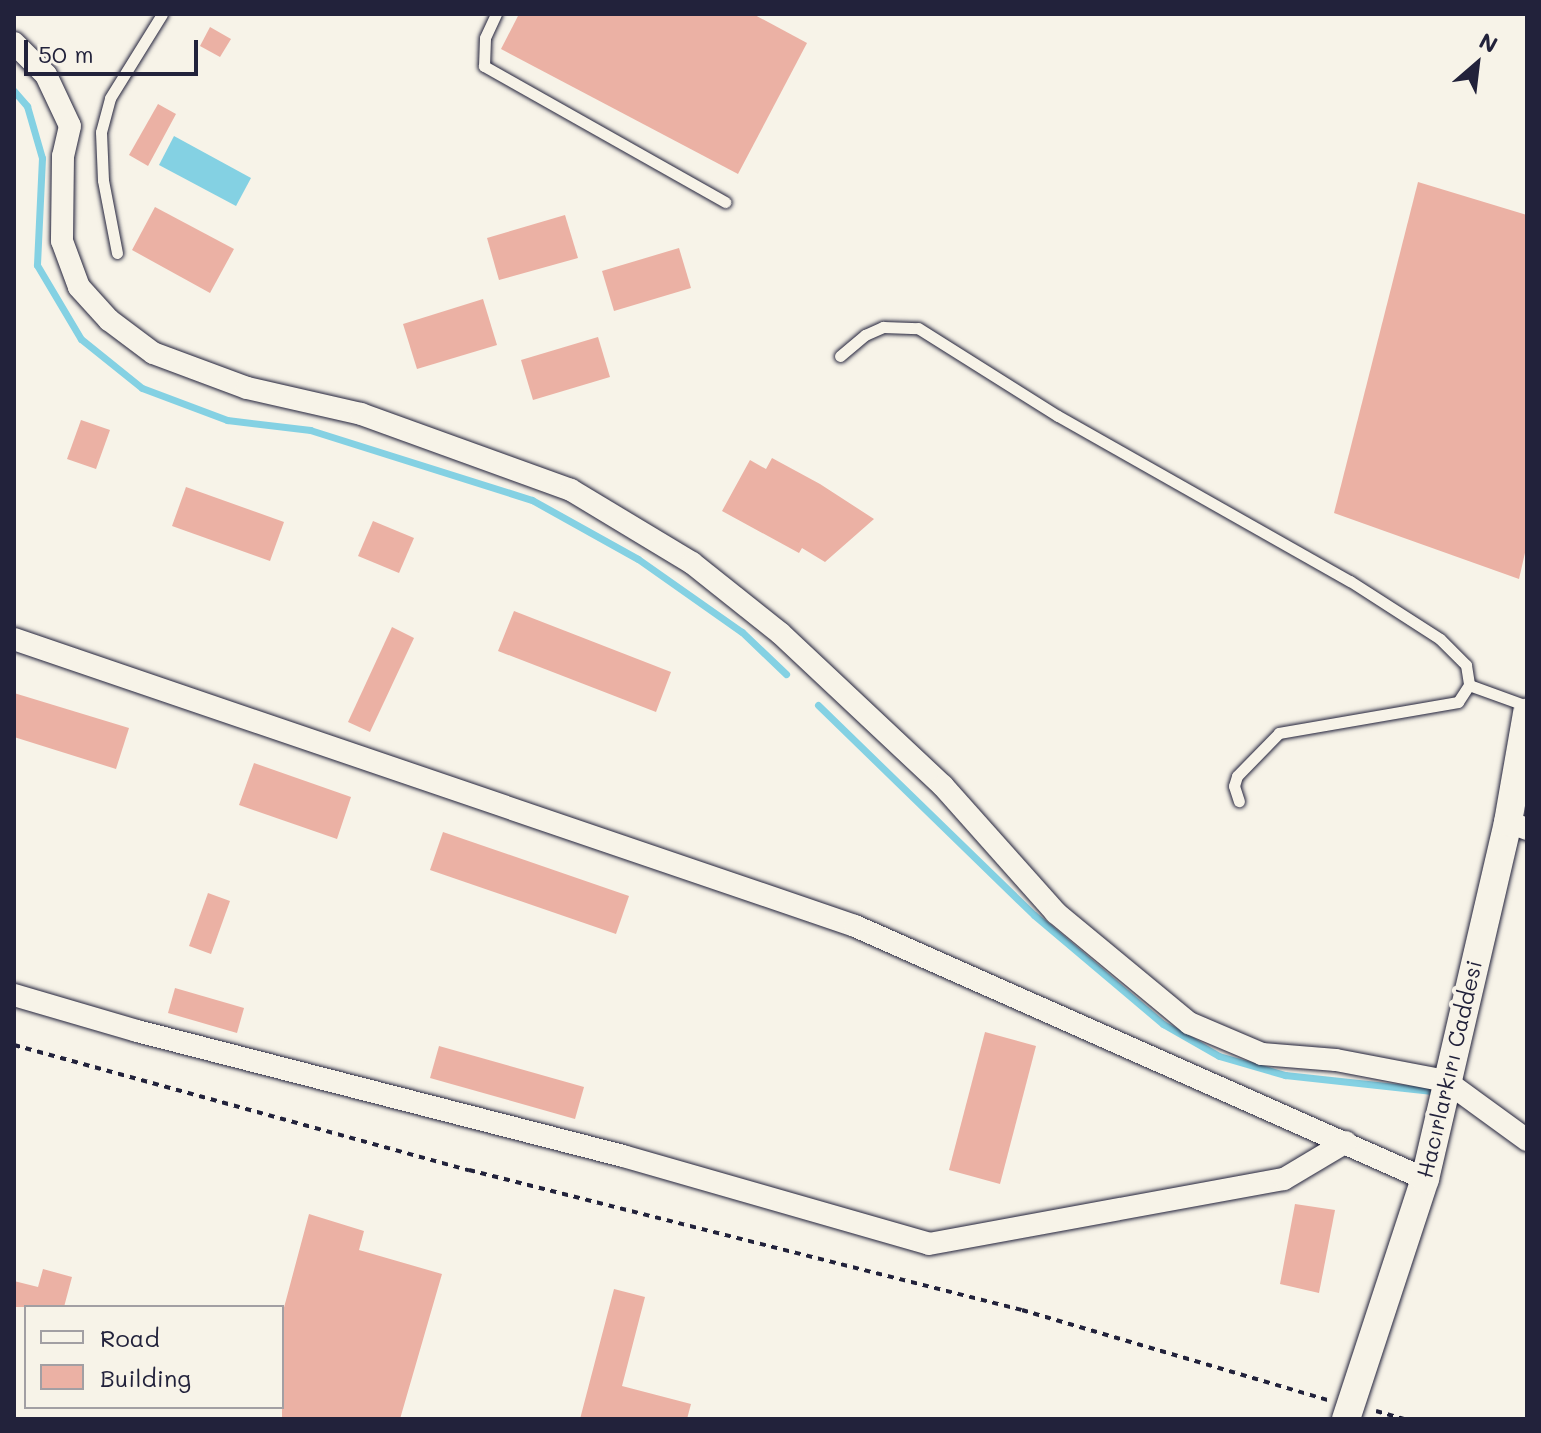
<!DOCTYPE html>
<html>
<head>
<meta charset="utf-8">
<style>
	body { margin:0 }
	#map { position:relative; width:1541px; height:1433px; overflow:hidden; background:#f7f3e8; font-family:Mali,sans-serif }
	div>[style] { position:absolute }
	.water>* { inset:0; background:#84d1e3 }
	.stream>* { height:7px; margin:-3.5px; padding:0 3.5px; transform-origin:3.5px; border-radius:3.5px; background:#84d1e3 }
	.building>* { inset:0; background:#ebb1a4 }
	.path>* { height:4px; margin-top:-2px; transform-origin:0; background:repeating-linear-gradient(90deg,#22223b 0 6px,transparent 0 12px) }
	.roads { filter:drop-shadow(0 0 2px #22223b) drop-shadow(0 0 2px #22223b) }
	.service>* { height:11px; margin:-5.5px; padding:0 5.5px; transform-origin:5.5px; border-radius:5.5px; background:#f7f3e8 }
	.minor>* { height:22px; margin:-11px; padding:0 11px; transform-origin:11px; border-radius:11px; background:#f7f3e8 }
	.tertiary>* { height:28px; margin:-14px; padding:0 14px; transform-origin:14px; border-radius:14px; background:#f7f3e8 }
	span { translate:-50% -50%; white-space:nowrap; text-align:center; line-height:1.15; -webkit-text-stroke:8px #f7f3e8; paint-order:stroke }
	.street-label { font-size:22px; color:#22223b }
	.frame { position:absolute; inset:0; border:16px solid #22223b; pointer-events:none }
	.legend { position:absolute; left:24px; top:1305px; width:260px; height:104px; box-sizing:border-box; background:#f7f3e8; border:2px solid #a29fa3; margin:0; padding:10px 14px; list-style:none; font-size:24px; color:#22223b }
	.legend li { display:flex; align-items:center; gap:16px; height:40px }
	.legend b { width:40px; border:2px solid #a29fa3 }
	.north { position:absolute; left:1437px; top:24px; width:80px; height:80px; -webkit-text-stroke:6px #f7f3e8; paint-order:stroke; rotate:28deg; font-size:22px; font-weight:700; line-height:32px; text-align:center; color:#22223b }
	.north::after { content:''; display:block; margin:auto; width:28px; height:36px; background:#22223b; clip-path:polygon(50% 0,100% 100%,50% 72%,0 100%) }
	.scale { position:absolute; left:24px; top:40px; width:174px; height:36px; box-sizing:border-box; border:4px solid #22223b; border-top:0; padding-left:10px; font-size:24px; line-height:28px; white-space:nowrap; color:#22223b; -webkit-text-stroke:6px #f7f3e8; paint-order:stroke }
</style>
</head>
<body>
<div id="map">
	<div class="water">
		<div style="clip-path:polygon(174px 136px,251px 178px,236px 206px,159px 165px)"></div>
	</div>
	<div class="stream">
		<div style="left:14px;top:91px;width:20px;rotate:49deg"></div>
		<div style="left:27px;top:106px;width:54px;rotate:73.9deg"></div>
		<div style="left:42px;top:158px;width:107px;rotate:92.7deg"></div>
		<div style="left:37px;top:265px;width:86px;rotate:59.3deg"></div>
		<div style="left:81px;top:339px;width:78px;rotate:38.8deg"></div>
		<div style="left:142px;top:388px;width:91px;rotate:20.6deg"></div>
		<div style="left:227px;top:420px;width:84px;rotate:6.9deg"></div>
		<div style="left:310px;top:430px;width:233px;rotate:17.5deg"></div>
		<div style="left:532px;top:500px;width:121px;rotate:29.1deg"></div>
		<div style="left:638px;top:559px;width:127px;rotate:35.1deg"></div>
		<div style="left:742px;top:632px;width:61px;rotate:43.7deg"></div>
		<div style="left:818px;top:705px;width:301px;rotate:44.2deg"></div>
		<div style="left:1034px;top:915px;width:169px;rotate:40.2deg"></div>
		<div style="left:1163px;top:1024px;width:64px;rotate:29.7deg"></div>
		<div style="left:1219px;top:1056px;width:69px;rotate:16.1deg"></div>
		<div style="left:1285px;top:1075px;width:148px;rotate:6.2deg"></div>
	</div>
	<div class="building">
		<div style="clip-path:polygon(519px 14px,753px 14px,807px 43px,738px 174px,501px 49px)"></div>
		<div style="clip-path:polygon(210px 27px,231px 39px,220px 57px,200px 46px)"></div>
		<div style="clip-path:polygon(158px 104px,176px 114px,148px 166px,129px 155px)"></div>
		<div style="clip-path:polygon(1418px 182px,1527px 215px,1527px 544px,1519px 579px,1334px 513px)"></div>
		<div style="clip-path:polygon(155px 207px,234px 249px,210px 293px,132px 250px)"></div>
		<div style="clip-path:polygon(565px 215px,578px 258px,499px 280px,487px 238px)"></div>
		<div style="clip-path:polygon(679px 248px,691px 288px,614px 311px,602px 271px)"></div>
		<div style="clip-path:polygon(483px 299px,497px 345px,417px 369px,403px 324px)"></div>
		<div style="clip-path:polygon(598px 337px,610px 377px,533px 400px,521px 360px)"></div>
		<div style="clip-path:polygon(81px 420px,110px 430px,96px 469px,67px 459px)"></div>
		<div style="clip-path:polygon(772px 458px,820px 484px,874px 519px,825px 562px,802px 548px,799px 553px,722px 511px,750px 460px,766px 469px)"></div>
		<div style="clip-path:polygon(186px 487px,284px 522px,270px 561px,172px 526px)"></div>
		<div style="clip-path:polygon(373px 521px,414px 538px,399px 573px,358px 556px)"></div>
		<div style="clip-path:polygon(514px 611px,671px 672px,656px 712px,498px 651px)"></div>
		<div style="clip-path:polygon(392px 627px,414px 638px,370px 732px,348px 722px)"></div>
		<div style="clip-path:polygon(14px 693px,129px 728px,116px 769px,14px 737px)"></div>
		<div style="clip-path:polygon(254px 763px,351px 797px,337px 839px,239px 805px)"></div>
		<div style="clip-path:polygon(443px 832px,629px 896px,616px 934px,430px 870px)"></div>
		<div style="clip-path:polygon(208px 893px,230px 901px,211px 954px,189px 946px)"></div>
		<div style="clip-path:polygon(175px 988px,244px 1008px,237px 1033px,168px 1013px)"></div>
		<div style="clip-path:polygon(985px 1032px,1036px 1046px,1000px 1184px,949px 1170px)"></div>
		<div style="clip-path:polygon(439px 1046px,584px 1087px,575px 1119px,430px 1078px)"></div>
		<div style="clip-path:polygon(1295px 1204px,1335px 1210px,1319px 1293px,1280px 1284px)"></div>
		<div style="clip-path:polygon(309px 1214px,364px 1231px,359px 1250px,442px 1274px,400px 1419px,282px 1419px,282px 1315px)"></div>
		<div style="clip-path:polygon(43px 1269px,72px 1277px,64px 1307px,14px 1307px,14px 1281px,38px 1287px)"></div>
		<div style="clip-path:polygon(614px 1289px,645px 1297px,622px 1386px,691px 1404px,687px 1419px,580px 1419px)"></div>
	</div>
	<div class="path">
		<div style="left:14px;top:1045px;width:472px;rotate:15.4deg"></div>
		<div style="left:469px;top:1170px;width:570px;rotate:14.21deg"></div>
		<div style="left:1022px;top:1310px;width:319px;rotate:16.4deg"></div>
		<div style="left:1376px;top:1411px;width:29px;rotate:16deg"></div>
	</div>
	<div class="roads">
		<div class="service">
			<div style="left:496px;top:14px;width:26px;rotate:115deg"></div>
			<div style="left:485px;top:38px;width:28px;rotate:92deg"></div>
			<div style="left:484px;top:66px;width:277px;rotate:29.4deg"></div>
			<div style="left:117px;top:253px;width:74px;rotate:-100.9deg"></div>
			<div style="left:103px;top:180px;width:48px;rotate:-92.4deg"></div>
			<div style="left:101px;top:132px;width:35px;rotate:-75deg"></div>
			<div style="left:110px;top:98px;width:99px;rotate:-58.2deg"></div>
			<div style="left:840px;top:356px;width:33px;rotate:-40deg"></div>
			<div style="left:865px;top:335px;width:20px;rotate:-24deg"></div>
			<div style="left:883px;top:327px;width:35px;rotate:2deg"></div>
			<div style="left:918px;top:328px;width:165px;rotate:32.2deg"></div>
			<div style="left:1058px;top:416px;width:335px;rotate:29.5deg"></div>
			<div style="left:1350px;top:581px;width:107px;rotate:32.8deg"></div>
			<div style="left:1440px;top:639px;width:37px;rotate:45deg"></div>
			<div style="left:1466px;top:665px;width:20px;rotate:81deg"></div>
			<div style="left:1469px;top:685px;width:20px;rotate:123deg"></div>
			<div style="left:1458px;top:702px;width:182px;rotate:170.2deg"></div>
			<div style="left:1279px;top:733px;width:60px;rotate:134.3deg"></div>
			<div style="left:1237px;top:776px;width:10px;rotate:107deg"></div>
			<div style="left:1234px;top:786px;width:16px;rotate:72deg"></div>
			<div style="left:1469px;top:685px;width:62px;rotate:19.9deg"></div>
		</div>
		<div class="minor">
			<div style="left:14px;top:43px;width:45px;rotate:45deg"></div>
			<div style="left:46px;top:75px;width:56px;rotate:64.8deg"></div>
			<div style="left:70px;top:126px;width:31px;rotate:103deg"></div>
			<div style="left:63px;top:156px;width:85px;rotate:90.7deg"></div>
			<div style="left:62px;top:241px;width:49px;rotate:69.7deg"></div>
			<div style="left:79px;top:287px;width:45px;rotate:47.7deg"></div>
			<div style="left:109px;top:320px;width:55px;rotate:36.9deg"></div>
			<div style="left:153px;top:353px;width:100px;rotate:20.4deg"></div>
			<div style="left:247px;top:388px;width:117px;rotate:12.8deg"></div>
			<div style="left:361px;top:414px;width:223px;rotate:19.9deg"></div>
			<div style="left:571px;top:490px;width:141px;rotate:31.1deg"></div>
			<div style="left:692px;top:563px;width:112px;rotate:38.5deg"></div>
			<div style="left:780px;top:633px;width:224px;rotate:43.2deg"></div>
			<div style="left:943px;top:786px;width:170px;rotate:48.3deg"></div>
			<div style="left:1056px;top:913px;width:173px;rotate:39.6deg"></div>
			<div style="left:1189px;top:1023px;width:79px;rotate:23deg"></div>
			<div style="left:1262px;top:1054px;width:74px;rotate:4.6deg"></div>
			<div style="left:1336px;top:1060px;width:112px;rotate:10.8deg"></div>
			<div style="left:1446px;top:1081px;width:100px;rotate:36.1deg"></div>
			<div style="left:14px;top:639px;width:889px;rotate:18.84deg"></div>
			<div style="left:855px;top:926px;width:624px;rotate:23.93deg"></div>
			<div style="left:1508px;top:822px;width:20px;rotate:20deg"></div>
			<div style="left:14px;top:995px;width:128px;rotate:16.3deg"></div>
			<div style="left:137px;top:1031px;width:502px;rotate:14.42deg"></div>
			<div style="left:623px;top:1156px;width:318px;rotate:16deg"></div>
			<div style="left:929px;top:1244px;width:361px;rotate:-10.4deg"></div>
			<div style="left:1284px;top:1179px;width:72px;rotate:-30.8deg"></div>
		</div>
		<div class="tertiary">
			<div style="left:1346px;top:1419px;width:253px;rotate:-71.8deg"></div>
			<div style="left:1425px;top:1179px;width:367px;rotate:-76.9deg"></div>
			<div style="left:1508px;top:822px;width:111px;rotate:-80.1deg"></div>
		</div>
	</div>
	<div class="street-label">
		<span style="left:1449px;top:1069px;rotate:-77deg">Hacırlarkırı Caddesi</span>
	</div>
	<div class="frame"></div>
	<ul class="legend">
	<li><b style="height:10px;background:#f7f3e8"></b>Road</li>
	<li><b style="height:22px;background:#ebb1a4"></b>Building</li>
	</ul>
	<div class="north">N</div>
	<div class="scale">50 m</div>
</div>
</body>
</html>
